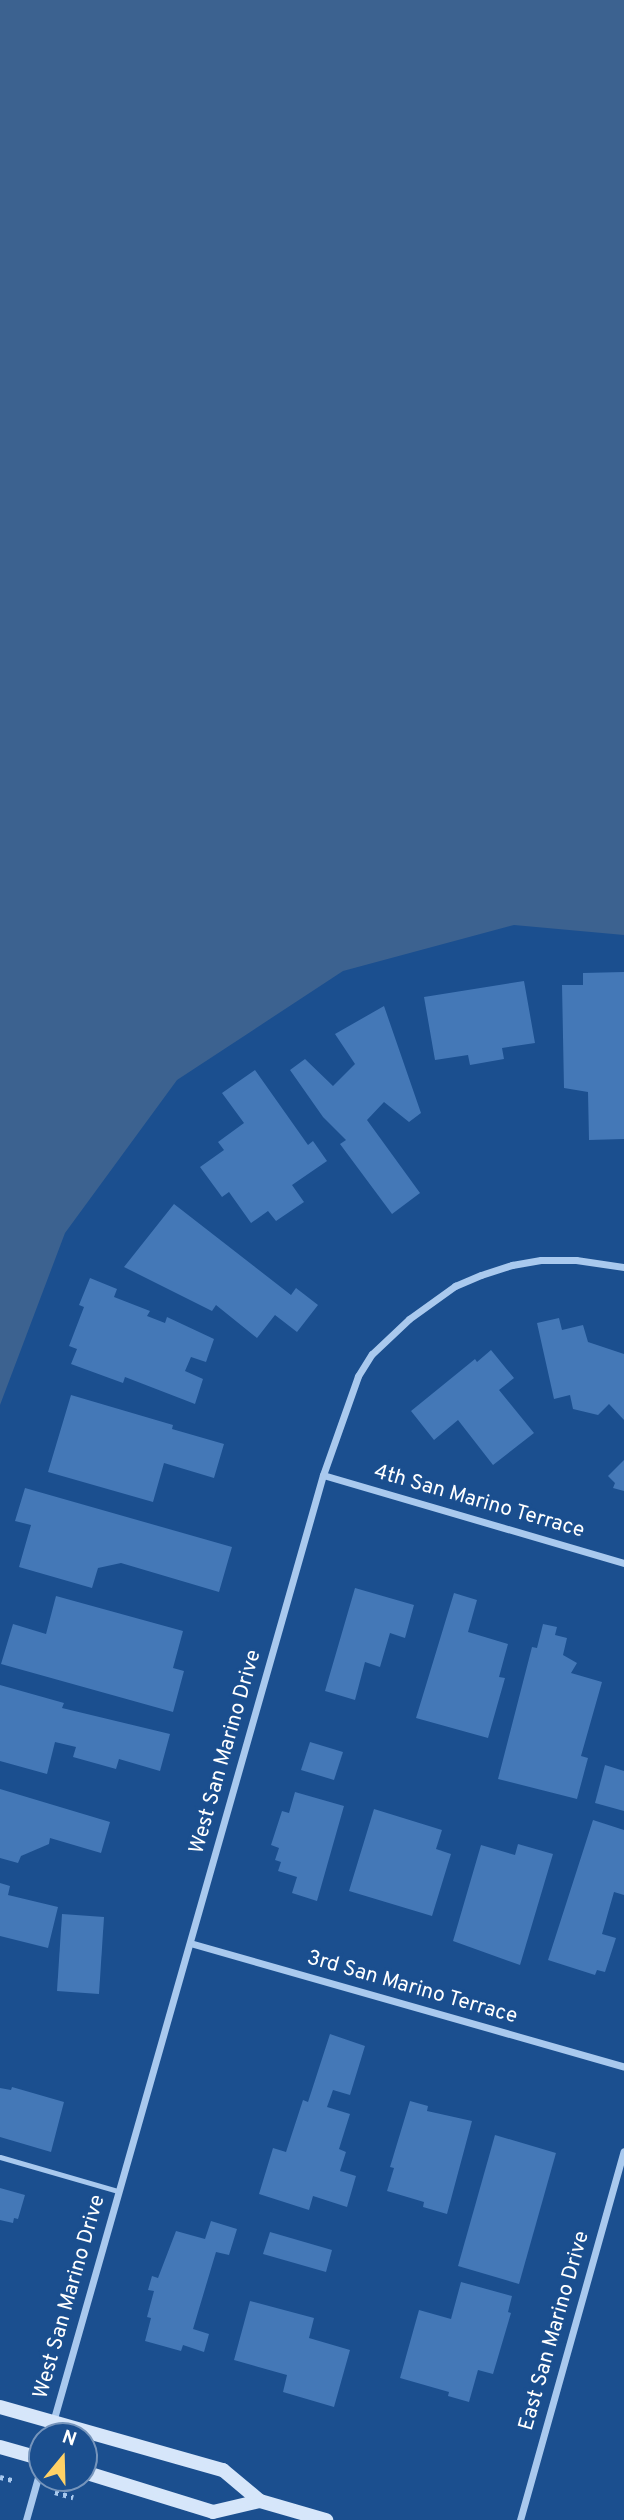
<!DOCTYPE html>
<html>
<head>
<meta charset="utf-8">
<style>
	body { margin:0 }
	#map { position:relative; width:624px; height:2520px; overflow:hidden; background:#1b4f8f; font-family:Overpass,sans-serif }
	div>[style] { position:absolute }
	.water>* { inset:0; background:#3c6290 }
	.building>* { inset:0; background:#4478b7 }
	.path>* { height:4.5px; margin-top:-2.25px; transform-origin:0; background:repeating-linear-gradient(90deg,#a9c9ee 0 3.5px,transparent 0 8.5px) }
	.service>* { height:5px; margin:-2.5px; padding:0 2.5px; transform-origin:2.5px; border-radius:2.5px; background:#a9c9ee }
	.minor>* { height:7px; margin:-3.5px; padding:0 3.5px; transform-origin:3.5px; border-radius:3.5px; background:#a9c9ee }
	.secondary>* { height:14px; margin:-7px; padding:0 7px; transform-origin:7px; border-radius:7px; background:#d6e6fa }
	span { translate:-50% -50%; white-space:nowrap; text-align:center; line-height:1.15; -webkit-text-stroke:6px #1b4f8f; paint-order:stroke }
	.street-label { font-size:21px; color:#fff }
	.north { position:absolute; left:28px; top:2422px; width:70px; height:70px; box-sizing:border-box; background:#1b4f8f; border:2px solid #7695bc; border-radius:50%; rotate:19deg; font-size:19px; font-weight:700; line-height:28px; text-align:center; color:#fff }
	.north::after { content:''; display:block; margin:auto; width:24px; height:32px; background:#ffd166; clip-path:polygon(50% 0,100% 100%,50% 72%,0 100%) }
</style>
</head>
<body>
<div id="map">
	<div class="water">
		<div style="clip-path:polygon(0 0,624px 0,624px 935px,514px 925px,343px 971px,177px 1080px,65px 1233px,0 1405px)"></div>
	</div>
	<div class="building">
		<div style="clip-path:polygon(624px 972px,624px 1139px,589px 1140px,588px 1092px,564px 1088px,562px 985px,583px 985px,583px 973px)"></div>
		<div style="clip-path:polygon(524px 981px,535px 1043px,502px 1048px,504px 1059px,470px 1065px,468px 1055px,435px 1060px,424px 997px)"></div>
		<div style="clip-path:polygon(384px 1006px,421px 1113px,409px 1122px,384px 1102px,367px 1120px,420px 1193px,392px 1214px,340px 1144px,346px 1140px,323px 1117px,290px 1070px,305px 1059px,333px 1086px,355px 1064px,335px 1034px)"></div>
		<div style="clip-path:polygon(255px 1070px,308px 1145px,313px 1141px,327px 1161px,292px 1185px,304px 1202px,276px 1221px,268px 1211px,251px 1223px,229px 1192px,222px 1197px,200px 1167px,224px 1150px,218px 1142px,244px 1123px,222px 1093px)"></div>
		<div style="clip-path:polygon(174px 1204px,291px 1295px,296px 1288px,318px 1305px,297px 1332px,275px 1315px,257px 1338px,216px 1305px,212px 1311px,124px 1267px)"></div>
		<div style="clip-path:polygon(90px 1278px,117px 1289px,114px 1297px,150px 1311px,147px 1316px,165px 1323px,167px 1317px,214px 1339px,206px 1362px,191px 1357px,185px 1371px,203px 1379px,195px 1404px,125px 1377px,123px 1383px,71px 1364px,77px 1349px,69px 1346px,84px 1307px,79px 1305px)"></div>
		<div style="clip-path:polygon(559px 1318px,562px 1330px,583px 1325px,588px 1342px,624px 1354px,624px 1420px,609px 1404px,598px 1415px,573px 1409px,570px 1395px,554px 1399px,537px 1323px)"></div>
		<div style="clip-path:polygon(491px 1350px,514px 1378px,499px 1390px,534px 1433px,493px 1465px,458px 1420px,434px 1440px,411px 1411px,475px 1359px,477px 1362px)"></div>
		<div style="clip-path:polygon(71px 1395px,173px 1425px,172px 1429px,224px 1444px,214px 1478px,164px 1463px,153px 1502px,48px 1472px)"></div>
		<div style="clip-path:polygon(624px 1460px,624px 1491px,613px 1488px,615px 1483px,608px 1476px)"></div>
		<div style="clip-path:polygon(25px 1488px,232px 1547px,219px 1592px,121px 1563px,98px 1568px,92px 1588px,19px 1567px,31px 1525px,15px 1521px)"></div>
		<div style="clip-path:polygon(355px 1588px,414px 1605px,405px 1638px,390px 1633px,380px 1667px,365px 1662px,355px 1700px,325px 1691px)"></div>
		<div style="clip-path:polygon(454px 1593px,477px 1600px,468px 1632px,508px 1644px,499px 1677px,505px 1678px,488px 1738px,416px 1718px)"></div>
		<div style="clip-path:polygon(56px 1596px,183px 1631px,173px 1668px,184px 1671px,173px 1712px,1px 1664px,13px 1624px,46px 1634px)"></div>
		<div style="clip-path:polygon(543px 1624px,557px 1627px,555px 1635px,567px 1638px,563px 1655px,577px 1663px,571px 1673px,602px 1682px,581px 1756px,588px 1758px,577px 1799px,498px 1779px,532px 1647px,537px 1648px)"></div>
		<div style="clip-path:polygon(0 1685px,64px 1703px,62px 1708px,170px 1734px,160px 1771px,119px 1759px,116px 1769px,73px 1757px,76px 1747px,55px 1742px,47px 1774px,0 1761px)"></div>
		<div style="clip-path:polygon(310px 1742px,343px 1752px,334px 1780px,301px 1770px)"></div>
		<div style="clip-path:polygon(605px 1765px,624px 1771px,624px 1811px,595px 1803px)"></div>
		<div style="clip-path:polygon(0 1789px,110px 1822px,101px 1853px,50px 1838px,49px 1844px,21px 1856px,18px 1863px,0 1858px)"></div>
		<div style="clip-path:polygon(295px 1792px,344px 1806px,317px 1901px,292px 1893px,297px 1877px,278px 1871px,281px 1862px,275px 1860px,279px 1848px,271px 1845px,282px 1811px,289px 1813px)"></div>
		<div style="clip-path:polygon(374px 1809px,442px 1830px,436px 1849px,451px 1854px,432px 1916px,349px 1891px)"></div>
		<div style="clip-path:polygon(593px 1820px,624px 1830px,624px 1895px,614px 1892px,602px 1934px,616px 1938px,605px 1972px,597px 1970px,595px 1975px,548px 1960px)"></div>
		<div style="clip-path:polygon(518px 1844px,553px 1854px,520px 1965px,453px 1941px,481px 1845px,515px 1855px)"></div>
		<div style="clip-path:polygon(0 1883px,10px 1886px,8px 1895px,58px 1907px,48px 1948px,0 1936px)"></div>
		<div style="clip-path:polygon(62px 1914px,104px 1917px,99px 1994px,57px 1991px)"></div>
		<div style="clip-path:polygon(330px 2034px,365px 2046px,350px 2095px,333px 2090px,327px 2107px,350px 2114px,339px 2149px,346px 2152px,340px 2171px,356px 2176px,347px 2207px,313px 2196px,309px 2210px,259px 2194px,273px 2148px,286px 2152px,303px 2100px,308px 2102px)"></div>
		<div style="clip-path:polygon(12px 2087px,64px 2102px,51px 2152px,0 2137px,0 2088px,11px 2090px)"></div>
		<div style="clip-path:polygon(410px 2101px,428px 2106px,427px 2111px,472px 2121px,447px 2214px,423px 2207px,424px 2202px,387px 2191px,394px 2168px,390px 2167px)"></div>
		<div style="clip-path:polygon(495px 2135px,556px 2153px,519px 2284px,458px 2266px)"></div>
		<div style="clip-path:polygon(0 2188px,25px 2195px,18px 2219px,14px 2218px,13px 2223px,0 2220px)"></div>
		<div style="clip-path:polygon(211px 2221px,237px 2229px,229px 2255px,216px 2252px,193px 2329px,209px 2334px,204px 2352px,183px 2345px,181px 2351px,145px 2341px,151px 2318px,147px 2317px,154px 2291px,148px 2290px,152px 2276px,158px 2278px,176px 2231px,205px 2239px)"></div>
		<div style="clip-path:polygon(270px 2232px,332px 2250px,326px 2272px,263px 2254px)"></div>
		<div style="clip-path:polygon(461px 2282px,512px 2296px,508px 2312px,511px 2313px,493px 2374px,478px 2370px,469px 2402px,448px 2396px,449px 2392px,400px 2378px,419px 2310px,451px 2319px)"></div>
		<div style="clip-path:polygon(250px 2301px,314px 2318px,309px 2338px,350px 2350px,334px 2407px,283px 2392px,287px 2375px,234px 2360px)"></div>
	</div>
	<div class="path">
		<div style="left:0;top:2477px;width:16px;rotate:14deg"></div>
		<div style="left:55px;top:2492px;width:19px;rotate:16deg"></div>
	</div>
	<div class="service">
		<div style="left:0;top:2157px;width:123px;rotate:16.1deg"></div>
	</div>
	<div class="minor">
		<div style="left:323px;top:1475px;width:314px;rotate:16.3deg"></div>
		<div style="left:190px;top:1943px;width:451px;rotate:15.9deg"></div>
		<div style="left:49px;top:2436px;width:999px;rotate:-74.09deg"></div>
		<div style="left:323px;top:1475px;width:105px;rotate:-70.5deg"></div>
		<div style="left:358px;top:1376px;width:26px;rotate:-58deg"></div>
		<div style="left:372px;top:1354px;width:51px;rotate:-43.4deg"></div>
		<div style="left:409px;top:1319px;width:57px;rotate:-35.7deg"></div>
		<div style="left:455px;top:1286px;width:28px;rotate:-23deg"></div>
		<div style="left:481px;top:1275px;width:33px;rotate:-18deg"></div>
		<div style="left:512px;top:1265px;width:29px;rotate:-10deg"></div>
		<div style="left:541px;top:1260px;width:35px"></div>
		<div style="left:576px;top:1260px;width:49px;rotate:8.3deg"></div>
		<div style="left:26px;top:2520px;width:59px;rotate:-74.3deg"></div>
		<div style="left:520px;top:2520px;width:383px;rotate:-74.3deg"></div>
	</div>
	<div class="secondary">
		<div style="left:0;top:2407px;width:232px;rotate:15.8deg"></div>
		<div style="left:223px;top:2470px;width:48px;rotate:40deg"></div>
		<div style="left:260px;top:2501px;width:69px;rotate:16.1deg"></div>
		<div style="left:0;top:2447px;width:44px;rotate:15.9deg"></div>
		<div style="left:84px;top:2472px;width:135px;rotate:17.2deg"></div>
		<div style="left:213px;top:2512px;width:48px;rotate:-13.2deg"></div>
	</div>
	<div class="street-label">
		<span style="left:479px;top:1502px;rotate:16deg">4th San Marino Terrace</span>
		<span style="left:226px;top:1752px;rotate:-74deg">West San Marino Drive</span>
		<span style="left:412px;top:1988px;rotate:16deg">3rd San Marino Terrace</span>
		<span style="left:70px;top:2297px;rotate:-74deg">West San Marino Drive</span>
		<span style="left:555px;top:2331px;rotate:-74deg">East San Marino Drive</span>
	</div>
	<div class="north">N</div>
</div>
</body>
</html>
